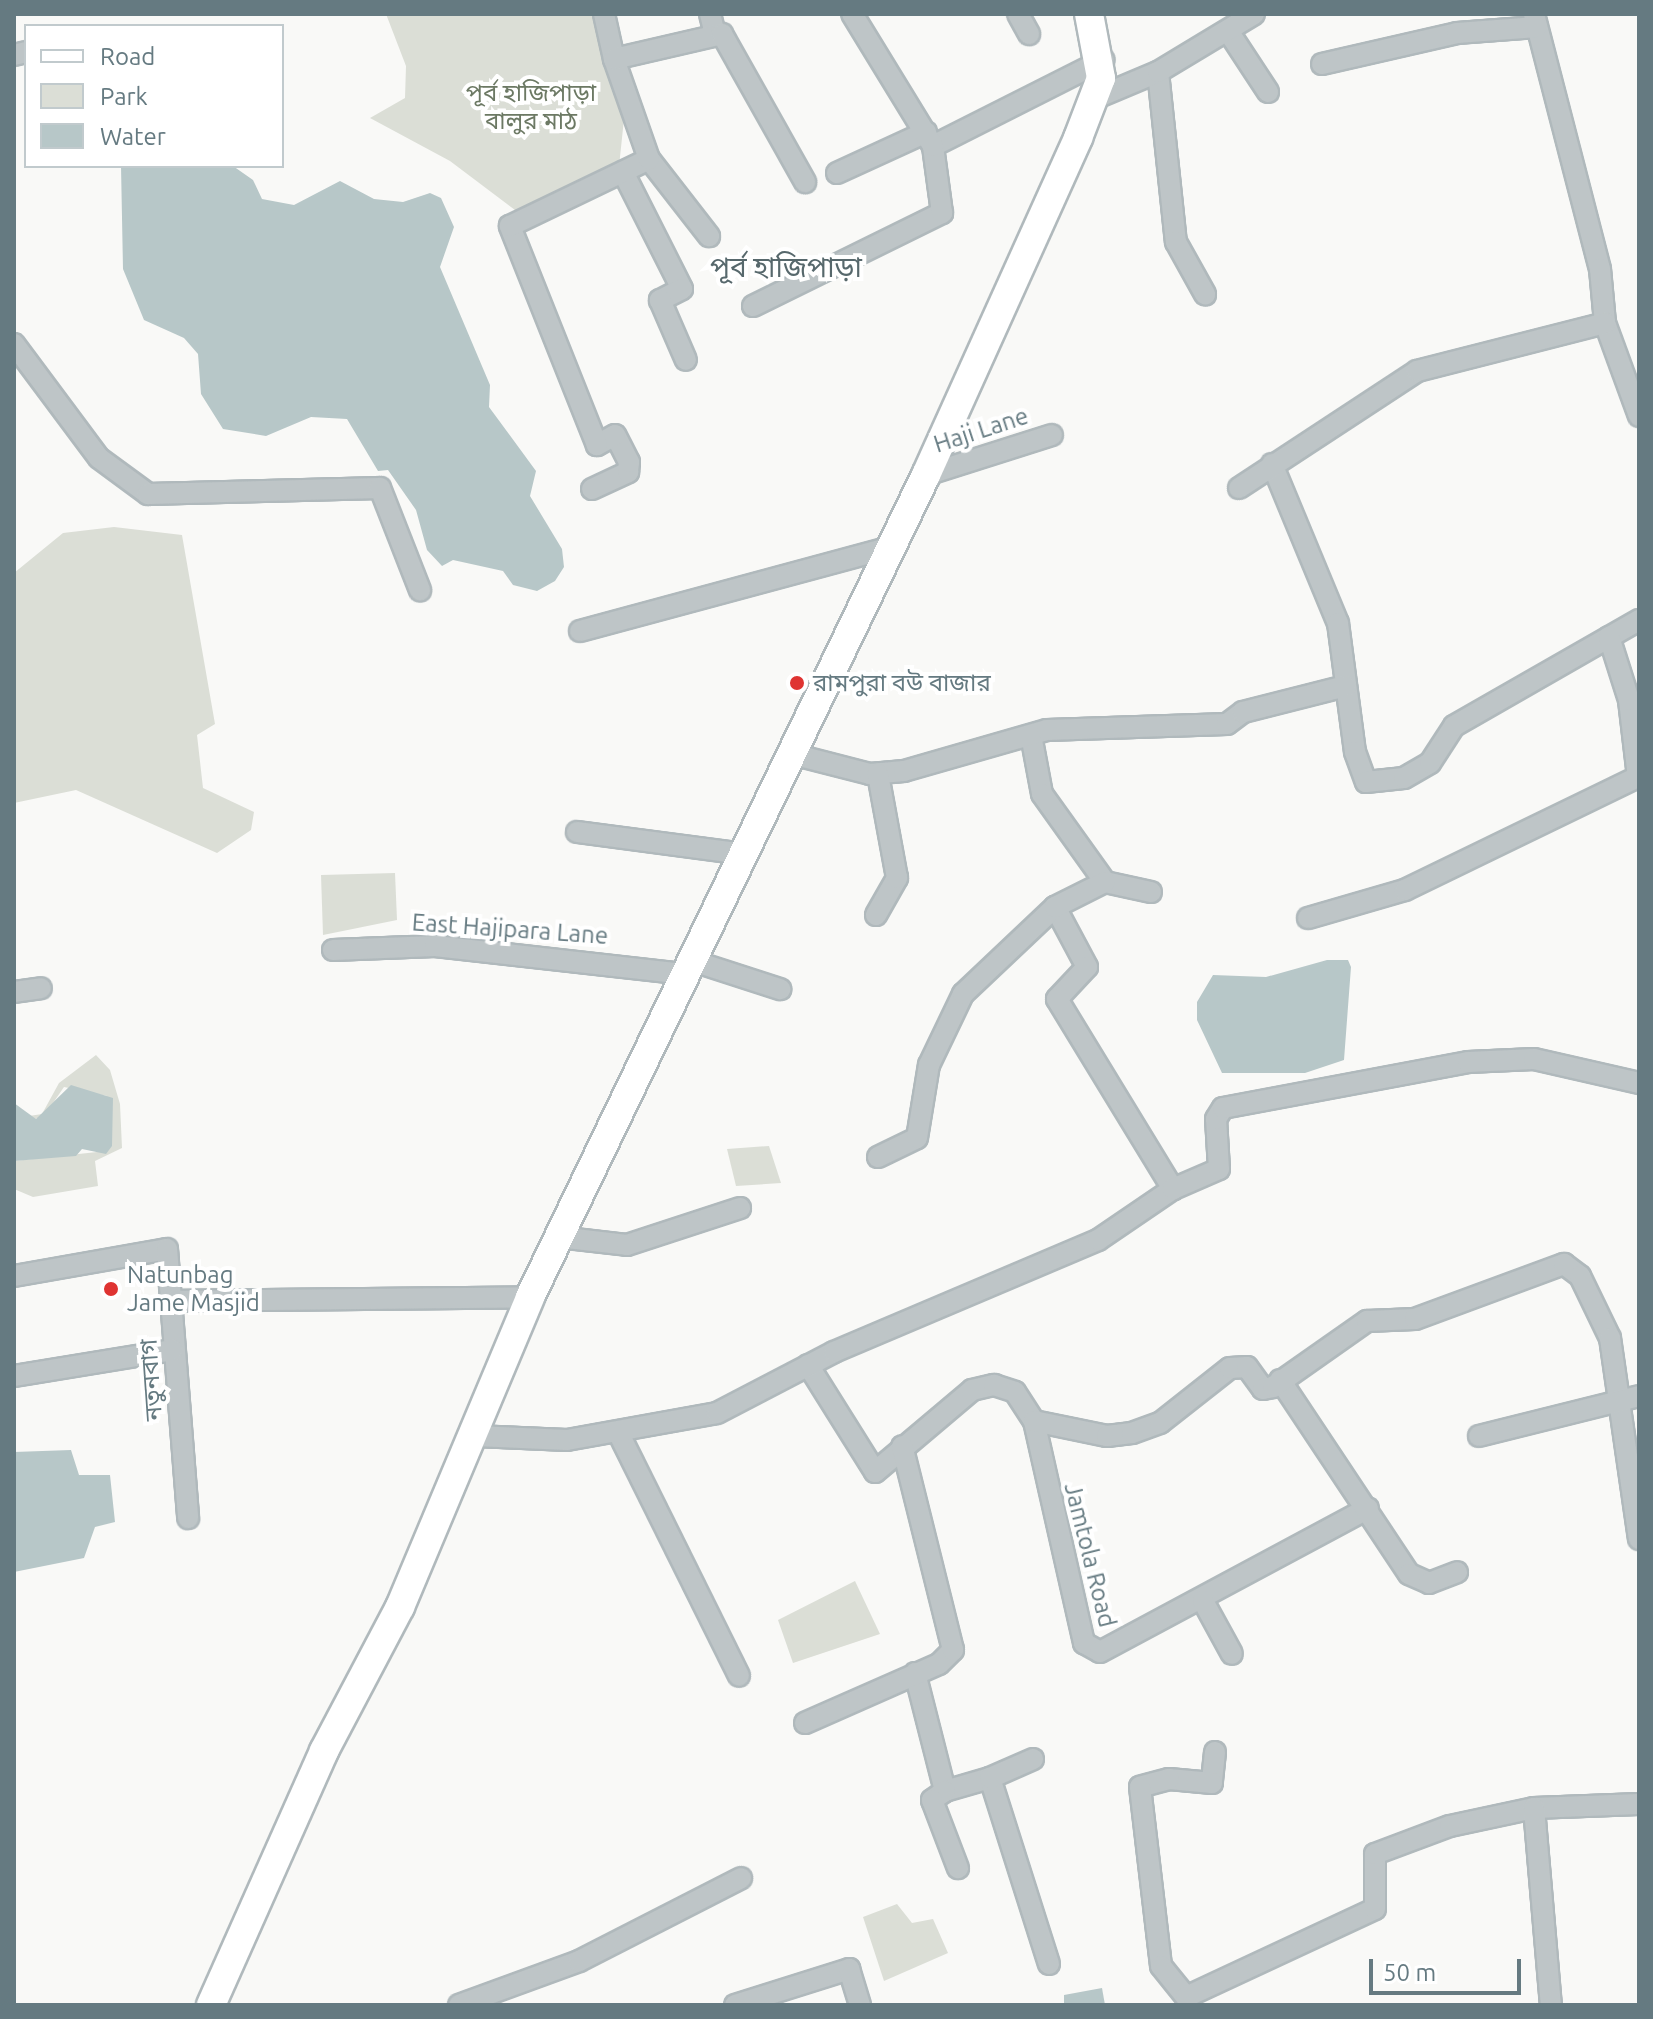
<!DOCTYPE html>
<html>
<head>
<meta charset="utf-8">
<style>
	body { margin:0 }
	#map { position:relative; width:1653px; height:2019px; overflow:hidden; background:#f9f9f7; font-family:Ubuntu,"Noto Sans Bengali",sans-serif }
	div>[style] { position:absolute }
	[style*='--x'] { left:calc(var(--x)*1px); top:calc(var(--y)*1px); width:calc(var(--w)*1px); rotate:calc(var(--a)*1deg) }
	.green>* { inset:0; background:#dbded6 }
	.water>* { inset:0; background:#b7c7c8 }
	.roads { filter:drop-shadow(2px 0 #b0b9bc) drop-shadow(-2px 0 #b0b9bc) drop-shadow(0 2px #b0b9bc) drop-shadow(0 -2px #b0b9bc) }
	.street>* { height:20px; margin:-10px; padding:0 10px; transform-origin:10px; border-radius:10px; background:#bec5c7 }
	.secondary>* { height:28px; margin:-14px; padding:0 14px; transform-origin:14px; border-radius:14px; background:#fff }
	.dots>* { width:22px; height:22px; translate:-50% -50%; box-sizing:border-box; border:4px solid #fff; border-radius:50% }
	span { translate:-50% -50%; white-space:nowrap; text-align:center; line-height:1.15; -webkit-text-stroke:8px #fff; paint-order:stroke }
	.park-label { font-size:24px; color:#6c7964 }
	.street-label { font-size:24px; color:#657a81 }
	.poi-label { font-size:24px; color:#657a81 }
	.left { translate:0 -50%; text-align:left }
	.quarter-label { font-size:28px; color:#57686c }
	.frame { position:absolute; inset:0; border:16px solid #657a81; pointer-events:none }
	.legend { position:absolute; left:24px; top:24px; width:260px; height:144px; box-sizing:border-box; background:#fff; border:2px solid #c1cacd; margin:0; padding:10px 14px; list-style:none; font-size:24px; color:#657a81 }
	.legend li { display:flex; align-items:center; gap:16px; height:40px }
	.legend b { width:40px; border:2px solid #c1cacd }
	.scale { position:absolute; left:1369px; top:1959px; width:152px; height:36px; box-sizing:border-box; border:4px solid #657a81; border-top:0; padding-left:10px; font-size:24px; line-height:28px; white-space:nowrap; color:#657a81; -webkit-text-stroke:6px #fff; paint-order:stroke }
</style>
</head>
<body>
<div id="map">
	<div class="green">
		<i style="clip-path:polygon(386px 14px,610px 14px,626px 100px,618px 176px,519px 213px,450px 161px,370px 118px,405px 98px,406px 66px)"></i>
		<i style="clip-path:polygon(114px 527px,182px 535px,215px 724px,197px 735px,203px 788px,254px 812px,251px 830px,217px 853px,76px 790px,14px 803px,14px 573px,63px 533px)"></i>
		<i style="clip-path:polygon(395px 873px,397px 920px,323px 935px,321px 875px)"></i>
		<i style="clip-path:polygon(96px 1055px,110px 1070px,120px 1104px,122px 1148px,95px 1161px,98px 1186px,33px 1197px,14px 1189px,14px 1161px,97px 1152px,107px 1096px,64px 1087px,44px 1116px,35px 1119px,21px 1114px,14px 1103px,29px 1116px,42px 1114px,59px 1083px)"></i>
		<i style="clip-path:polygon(769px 1146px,781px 1183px,736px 1186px,727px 1149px)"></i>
		<i style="clip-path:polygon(855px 1581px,880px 1634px,793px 1663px,778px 1620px)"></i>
		<i style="clip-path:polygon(897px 1904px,912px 1923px,933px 1919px,948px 1953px,884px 1981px,863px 1917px)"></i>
	</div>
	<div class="water">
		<i style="clip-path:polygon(121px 166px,233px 166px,253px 180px,262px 199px,294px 205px,340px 181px,374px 199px,403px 202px,430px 193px,441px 198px,454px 227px,440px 267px,490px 385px,489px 407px,536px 471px,530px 496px,562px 549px,564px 567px,555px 581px,537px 591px,513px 585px,503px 571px,453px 560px,442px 566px,427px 550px,416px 510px,388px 470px,378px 471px,347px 419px,311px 417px,266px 436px,223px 429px,201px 394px,198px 354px,184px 338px,144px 320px,123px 269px)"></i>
		<i style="clip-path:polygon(1327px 960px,1348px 960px,1351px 967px,1344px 1060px,1305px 1073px,1222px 1073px,1197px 1020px,1197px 1002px,1213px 975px,1266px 977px)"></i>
		<i style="clip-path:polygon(71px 1085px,113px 1098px,112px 1146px,106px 1154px,82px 1149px,76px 1156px,14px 1161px,14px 1103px,36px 1119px)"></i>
		<i style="clip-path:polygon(71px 1450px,79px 1475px,110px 1475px,115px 1522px,95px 1527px,84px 1558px,14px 1572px,14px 1452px)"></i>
		<i style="clip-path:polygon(1102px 1988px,1105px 2005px,1064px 2005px,1064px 1995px)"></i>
	</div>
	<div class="roads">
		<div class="street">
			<i style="--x:604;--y:14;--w:46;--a:77.5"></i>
			<i style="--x:710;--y:14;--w:21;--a:76"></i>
			<i style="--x:1018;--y:14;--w:23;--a:61"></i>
			<i style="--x:1534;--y:14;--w:263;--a:75.5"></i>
			<i style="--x:1600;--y:269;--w:54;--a:84.7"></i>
			<i style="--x:1605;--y:323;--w:99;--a:69.9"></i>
			<i style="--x:1228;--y:31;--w:73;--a:56.7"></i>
			<i style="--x:14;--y:55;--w:12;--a:-14"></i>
			<i style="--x:1322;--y:64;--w:139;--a:-12.9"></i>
			<i style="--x:1457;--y:33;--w:80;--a:-4.3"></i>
			<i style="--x:1158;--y:72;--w:171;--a:84"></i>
			<i style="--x:1176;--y:242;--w:60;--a:60.9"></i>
			<i style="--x:1096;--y:98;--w:67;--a:-22.8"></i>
			<i style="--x:1158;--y:72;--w:112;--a:-31.1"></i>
			<i style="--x:933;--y:146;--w:191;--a:-26.8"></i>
			<i style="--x:649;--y:159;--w:98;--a:52.1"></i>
			<i style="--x:623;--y:172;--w:131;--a:63.2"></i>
			<i style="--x:682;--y:289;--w:25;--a:153"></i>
			<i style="--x:660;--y:300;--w:65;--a:66.6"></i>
			<i style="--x:837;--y:173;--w:98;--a:-24.7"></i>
			<i style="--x:753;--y:306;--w:211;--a:-26.2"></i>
			<i style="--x:942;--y:213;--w:68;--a:-97.7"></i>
			<i style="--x:933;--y:146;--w:155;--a:-121.5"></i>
			<i style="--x:14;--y:344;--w:142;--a:53.3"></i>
			<i style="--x:99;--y:458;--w:61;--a:36.3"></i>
			<i style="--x:148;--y:494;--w:232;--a:-1.5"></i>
			<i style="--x:380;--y:488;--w:110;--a:68.6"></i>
			<i style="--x:1272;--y:464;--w:172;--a:67.5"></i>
			<i style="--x:1338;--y:623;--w:130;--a:82.5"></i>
			<i style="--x:1355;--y:752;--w:32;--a:70"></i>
			<i style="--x:1366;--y:782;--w:38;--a:-6"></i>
			<i style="--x:1404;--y:778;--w:30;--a:-30"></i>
			<i style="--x:1430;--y:763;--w:44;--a:-57"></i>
			<i style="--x:1454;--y:726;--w:213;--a:-29.8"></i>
			<i style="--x:926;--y:475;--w:132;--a:-17.6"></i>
			<i style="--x:1239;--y:488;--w:213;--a:-33.3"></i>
			<i style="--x:1417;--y:371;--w:194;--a:-14.3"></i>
			<i style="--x:592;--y:489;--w:40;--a:-25"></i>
			<i style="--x:628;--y:472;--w:10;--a:-84"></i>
			<i style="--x:629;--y:462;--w:30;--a:-117"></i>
			<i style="--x:615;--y:435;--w:21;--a:151"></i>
			<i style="--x:597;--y:445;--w:236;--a:-111.7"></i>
			<i style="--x:510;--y:226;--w:154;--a:-25.7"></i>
			<i style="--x:649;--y:159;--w:106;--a:-109.3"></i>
			<i style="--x:614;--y:59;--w:111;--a:-13"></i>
			<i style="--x:722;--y:34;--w:170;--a:60.7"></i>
			<i style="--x:580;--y:631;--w:323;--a:-15.1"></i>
			<i style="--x:1031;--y:735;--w:60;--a:79.4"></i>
			<i style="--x:1042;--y:794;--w:108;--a:54.4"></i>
			<i style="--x:1105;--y:882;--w:47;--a:12.3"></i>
			<i style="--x:792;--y:754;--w:81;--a:14.4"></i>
			<i style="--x:870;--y:774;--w:34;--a:-5"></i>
			<i style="--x:904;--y:771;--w:149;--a:-16"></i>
			<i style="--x:1047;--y:730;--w:180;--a:-1.9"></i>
			<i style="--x:1227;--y:724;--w:20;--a:-37"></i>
			<i style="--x:1243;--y:712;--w:106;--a:-14.2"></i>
			<i style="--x:577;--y:832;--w:168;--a:7.5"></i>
			<i style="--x:1055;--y:907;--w:68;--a:61.9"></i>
			<i style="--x:1087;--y:967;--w:44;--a:133.2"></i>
			<i style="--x:1057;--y:999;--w:223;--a:58.6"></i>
			<i style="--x:876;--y:915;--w:43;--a:-60.4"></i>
			<i style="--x:897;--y:878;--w:106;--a:-100.4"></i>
			<i style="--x:1308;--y:918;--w:101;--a:-16.1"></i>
			<i style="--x:1405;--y:890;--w:259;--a:-25.9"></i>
			<i style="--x:1638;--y:777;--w:78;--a:-96.7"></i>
			<i style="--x:1629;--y:700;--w:66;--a:-107.6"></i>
			<i style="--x:333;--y:950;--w:102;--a:-2.2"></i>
			<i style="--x:435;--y:946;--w:250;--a:6.4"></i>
			<i style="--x:690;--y:960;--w:95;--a:17.9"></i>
			<i style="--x:14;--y:992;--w:27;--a:-8"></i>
			<i style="--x:878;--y:1157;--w:43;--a:-26"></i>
			<i style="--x:917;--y:1138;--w:74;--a:-80.7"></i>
			<i style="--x:929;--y:1065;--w:79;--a:-64.4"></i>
			<i style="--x:963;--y:994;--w:127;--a:-43.4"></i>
			<i style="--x:1055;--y:907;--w:56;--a:-26.6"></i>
			<i style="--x:558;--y:1237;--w:69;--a:6.6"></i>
			<i style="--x:627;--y:1245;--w:119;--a:-18.1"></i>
			<i style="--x:14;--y:1276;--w:155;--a:-10"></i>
			<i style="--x:167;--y:1249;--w:270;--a:85.5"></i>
			<i style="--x:173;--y:1301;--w:357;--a:-0.6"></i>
			<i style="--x:808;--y:1365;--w:126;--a:57.9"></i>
			<i style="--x:875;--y:1472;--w:127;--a:-40.2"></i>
			<i style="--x:972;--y:1390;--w:23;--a:-13"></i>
			<i style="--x:994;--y:1385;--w:22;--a:18"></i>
			<i style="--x:1015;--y:1392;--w:35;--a:57"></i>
			<i style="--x:1034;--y:1421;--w:228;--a:77.3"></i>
			<i style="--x:1084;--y:1643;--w:18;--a:29"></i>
			<i style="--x:1100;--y:1652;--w:304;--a:-28.2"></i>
			<i style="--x:14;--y:1376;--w:161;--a:-9.3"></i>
			<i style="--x:1280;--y:1380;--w:233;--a:56.4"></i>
			<i style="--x:1409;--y:1574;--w:22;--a:24"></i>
			<i style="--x:1429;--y:1583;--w:30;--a:-21"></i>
			<i style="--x:1034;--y:1421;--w:75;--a:11.6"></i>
			<i style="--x:1107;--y:1436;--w:25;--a:-7"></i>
			<i style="--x:1132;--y:1433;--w:30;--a:-20"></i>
			<i style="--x:1160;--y:1423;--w:89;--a:-38.2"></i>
			<i style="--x:1230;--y:1368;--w:17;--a:-3"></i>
			<i style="--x:1247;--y:1367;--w:27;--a:54"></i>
			<i style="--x:1263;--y:1389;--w:10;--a:-11"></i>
			<i style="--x:1273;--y:1387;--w:115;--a:-35.1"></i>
			<i style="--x:1367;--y:1321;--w:48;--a:-2.4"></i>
			<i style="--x:1415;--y:1319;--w:159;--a:-20.3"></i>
			<i style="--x:1564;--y:1264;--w:20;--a:37"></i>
			<i style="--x:1580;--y:1276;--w:69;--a:64.2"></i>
			<i style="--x:1610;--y:1338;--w:203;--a:81.8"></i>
			<i style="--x:618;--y:1432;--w:272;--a:63.6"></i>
			<i style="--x:476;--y:1436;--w:91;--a:2.5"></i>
			<i style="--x:567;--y:1440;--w:152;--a:-10.2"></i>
			<i style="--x:717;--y:1413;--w:132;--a:-27.5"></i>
			<i style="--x:834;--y:1352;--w:287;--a:-23"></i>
			<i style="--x:1098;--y:1240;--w:91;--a:-34.2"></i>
			<i style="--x:1173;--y:1189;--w:50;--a:-23.5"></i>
			<i style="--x:1219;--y:1169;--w:50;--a:-93.4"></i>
			<i style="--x:1216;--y:1119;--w:13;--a:-58"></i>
			<i style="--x:1223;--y:1108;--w:249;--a:-10.6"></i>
			<i style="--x:1468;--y:1062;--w:66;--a:-2.6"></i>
			<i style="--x:1534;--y:1059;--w:108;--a:12.9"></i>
			<i style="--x:1479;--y:1436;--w:165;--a:-14"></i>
			<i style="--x:1203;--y:1601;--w:60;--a:61.3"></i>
			<i style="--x:915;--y:1673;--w:122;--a:75.7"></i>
			<i style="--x:945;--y:1791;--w:47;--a:-16.1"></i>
			<i style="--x:990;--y:1778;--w:195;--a:72.4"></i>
			<i style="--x:805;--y:1723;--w:146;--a:-23.8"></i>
			<i style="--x:939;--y:1664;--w:20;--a:-45"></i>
			<i style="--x:953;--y:1650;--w:210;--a:-104"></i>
			<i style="--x:1215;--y:1752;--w:31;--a:96"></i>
			<i style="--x:1212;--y:1783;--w:43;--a:-174.7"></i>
			<i style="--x:1169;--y:1779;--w:30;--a:165"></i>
			<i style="--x:1140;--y:1787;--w:180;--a:83.3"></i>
			<i style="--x:1161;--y:1966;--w:40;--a:51"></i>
			<i style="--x:1186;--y:1997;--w:208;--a:-25"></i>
			<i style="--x:1375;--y:1909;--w:55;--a:-90"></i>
			<i style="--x:1375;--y:1854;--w:80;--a:-20.5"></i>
			<i style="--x:1450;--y:1826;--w:86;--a:-12.1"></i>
			<i style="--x:1534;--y:1808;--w:105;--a:-2.2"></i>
			<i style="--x:990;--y:1778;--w:47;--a:-23.8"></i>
			<i style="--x:945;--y:1791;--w:16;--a:145"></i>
			<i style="--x:932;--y:1800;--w:73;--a:69.1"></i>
			<i style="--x:1534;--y:1808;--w:198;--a:85.1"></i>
			<i style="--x:459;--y:2005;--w:128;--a:-20.1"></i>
			<i style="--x:579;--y:1961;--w:182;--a:-27.1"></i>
			<i style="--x:735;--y:2005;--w:120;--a:-17.5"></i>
			<i style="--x:849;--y:1969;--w:38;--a:73"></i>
		</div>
		<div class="secondary">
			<i style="--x:211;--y:2005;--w:278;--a:-66"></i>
			<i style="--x:324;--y:1751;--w:163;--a:-62.2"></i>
			<i style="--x:400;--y:1607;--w:336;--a:-67.2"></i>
			<i style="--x:530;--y:1297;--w:912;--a:-64.28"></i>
			<i style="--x:926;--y:475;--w:370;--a:-65.7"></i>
			<i style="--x:1078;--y:138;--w:64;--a:-69"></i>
			<i style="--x:1101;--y:78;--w:65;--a:-100.6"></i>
		</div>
	</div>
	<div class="dots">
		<i style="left:797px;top:683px;background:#df3432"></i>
		<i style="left:111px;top:1289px;background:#df3432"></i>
	</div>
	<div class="park-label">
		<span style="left:531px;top:107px">পূর্ব হাজিপাড়া<br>বালুর মাঠ</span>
	</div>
	<div class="street-label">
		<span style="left:981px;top:430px;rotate:-18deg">Haji Lane</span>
		<span style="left:510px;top:929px;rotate:4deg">East Hajipara Lane</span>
		<span style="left:151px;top:1380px;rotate:-94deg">নতুনবাগ</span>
		<span style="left:1090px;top:1555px;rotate:76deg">Jamtola Road</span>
	</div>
	<div class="poi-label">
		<span class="left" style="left:813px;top:683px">রামপুরা বউ বাজার</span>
		<span class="left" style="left:127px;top:1289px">Natunbag<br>Jame Masjid</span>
	</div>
	<div class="quarter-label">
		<span style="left:786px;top:267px">পূর্ব হাজিপাড়া</span>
	</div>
	<div class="frame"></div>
	<ul class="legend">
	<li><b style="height:10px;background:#fff"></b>Road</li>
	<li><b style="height:22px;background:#dbded6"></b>Park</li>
	<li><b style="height:22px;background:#b7c7c8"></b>Water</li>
	</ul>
	<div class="scale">50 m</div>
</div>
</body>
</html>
